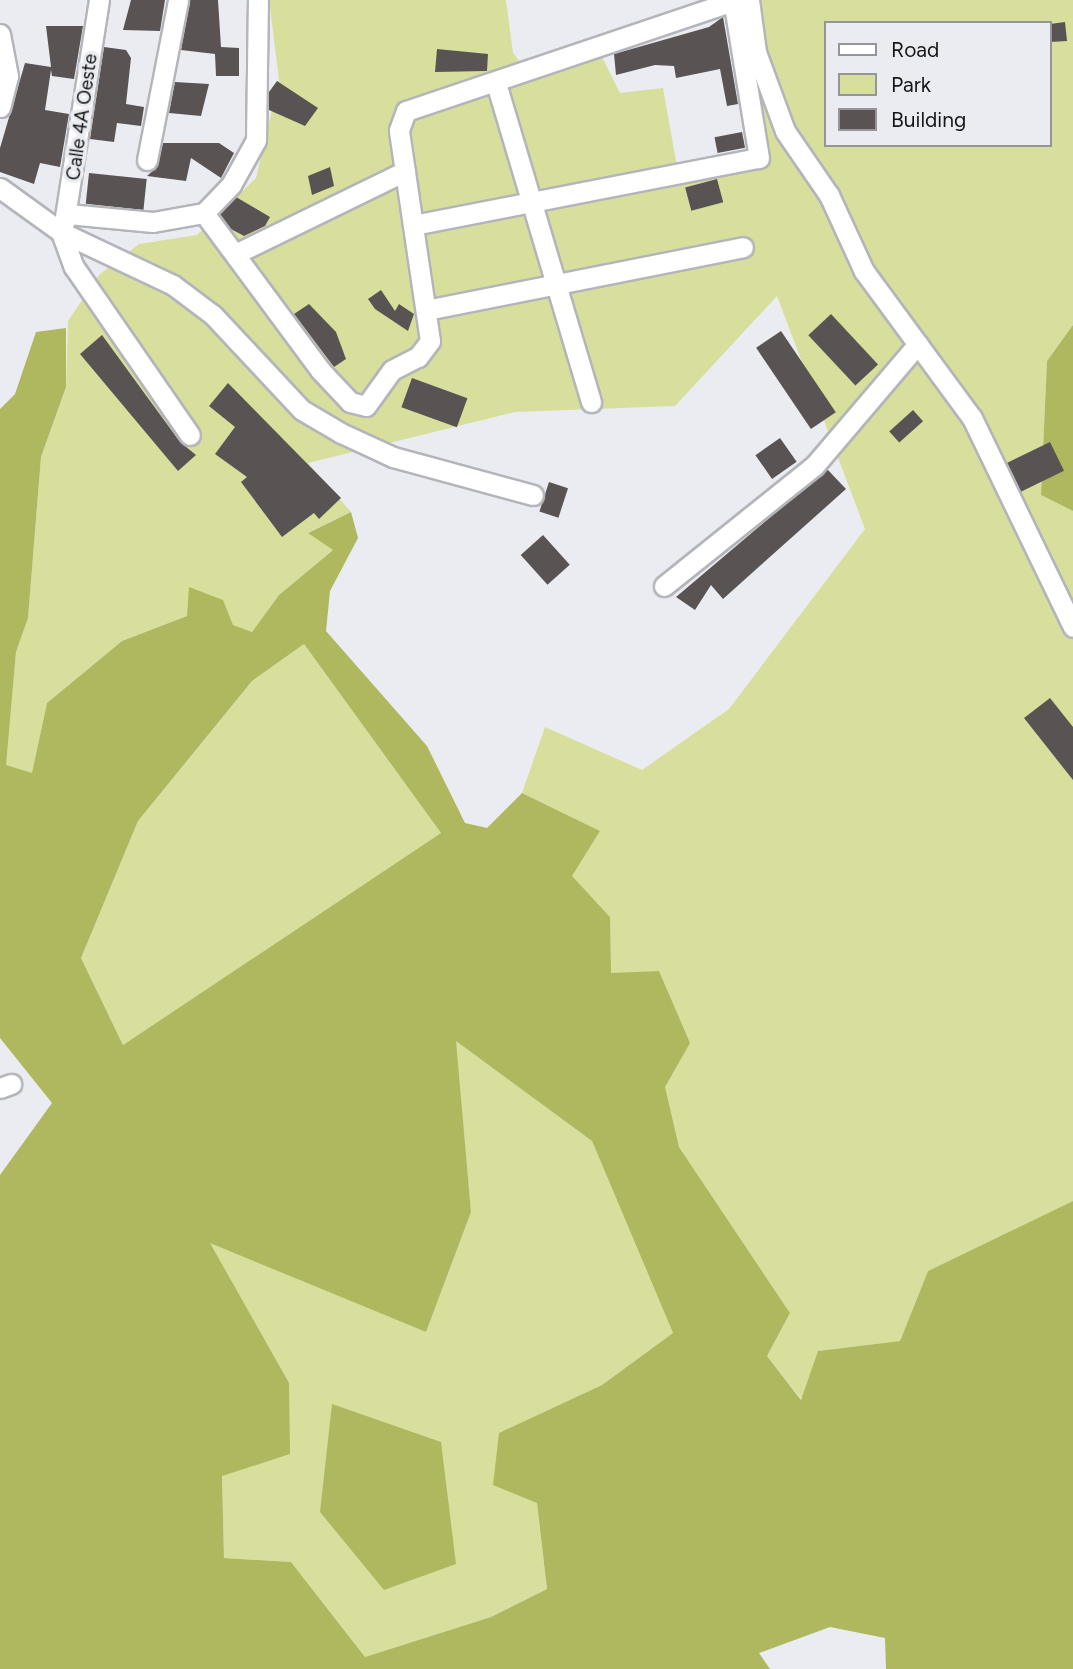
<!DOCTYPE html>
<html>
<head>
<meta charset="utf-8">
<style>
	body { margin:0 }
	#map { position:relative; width:1073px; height:1669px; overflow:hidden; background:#ebecf1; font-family:Figtree,sans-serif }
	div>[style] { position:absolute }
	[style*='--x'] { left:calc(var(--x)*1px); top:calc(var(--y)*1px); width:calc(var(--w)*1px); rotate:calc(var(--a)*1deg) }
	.green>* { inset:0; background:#d8df9c }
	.forest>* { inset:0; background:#afb85e }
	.building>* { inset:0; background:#595453; transform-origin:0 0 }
	.roads { filter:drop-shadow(2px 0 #b4b5ba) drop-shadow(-2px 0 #b4b5ba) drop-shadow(0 2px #b4b5ba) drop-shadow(0 -2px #b4b5ba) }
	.minor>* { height:19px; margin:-9.5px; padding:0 9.5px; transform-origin:9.5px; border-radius:9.5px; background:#fff }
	span { translate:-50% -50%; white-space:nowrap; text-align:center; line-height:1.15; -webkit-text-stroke:7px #ebecf1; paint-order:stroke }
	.street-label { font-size:19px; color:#161618 }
	.legend { position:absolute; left:824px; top:21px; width:228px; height:126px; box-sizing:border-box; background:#ebecf1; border:2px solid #96969a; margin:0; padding:9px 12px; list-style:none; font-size:21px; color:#161618 }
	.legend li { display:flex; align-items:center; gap:14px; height:35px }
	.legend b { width:35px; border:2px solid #96969a }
</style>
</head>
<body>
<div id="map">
	<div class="green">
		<i style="clip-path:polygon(evenodd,269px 0,506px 0,513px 53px,527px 71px,598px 49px,620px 93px,663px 88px,677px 167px,751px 156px,722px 0,1073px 0,1073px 325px,1047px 361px,1041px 495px,1073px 511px,1073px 1201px,928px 1271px,900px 1341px,818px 1351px,802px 1400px,767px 1356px,790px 1313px,679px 1147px,664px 1087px,689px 1043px,659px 971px,610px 974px,610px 917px,571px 876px,600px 831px,522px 793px,545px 727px,642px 770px,729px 709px,865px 529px,777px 296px,675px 406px,515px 412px,308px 463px,351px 512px,309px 532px,334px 549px,279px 595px,252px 632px,187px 616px,122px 641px,47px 703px,32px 774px,5px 765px,16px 652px,28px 617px,41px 457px,66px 387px,68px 321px,99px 275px,139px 244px,197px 235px,256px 178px,279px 80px,269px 0,826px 23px,1050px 23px,1050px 145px,826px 145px,826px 23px)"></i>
		<i style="clip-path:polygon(304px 644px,441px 833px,123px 1045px,81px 958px,138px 821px,252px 681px)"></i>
		<i style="clip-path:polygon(455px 1040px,592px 1141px,673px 1333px,602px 1385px,499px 1433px,537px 1503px,547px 1589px,491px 1617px,365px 1657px,291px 1562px,224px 1558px,222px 1475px,290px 1454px,209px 1242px,426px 1332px,471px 1212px)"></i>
	</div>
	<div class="forest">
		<i style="clip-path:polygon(1073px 325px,1073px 511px,1041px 495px,1047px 361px)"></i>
		<i style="clip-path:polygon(evenodd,66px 328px,66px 387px,41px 457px,28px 618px,16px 652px,6px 765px,32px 773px,47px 703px,122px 641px,187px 616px,189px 587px,223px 600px,233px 625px,252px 632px,279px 595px,333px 550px,308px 533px,351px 512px,358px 538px,330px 591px,326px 631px,427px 746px,465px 823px,487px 828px,522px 793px,600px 831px,572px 876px,610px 917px,611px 973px,659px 971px,690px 1043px,665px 1087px,679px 1147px,790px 1313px,767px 1356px,801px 1400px,818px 1351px,900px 1341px,928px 1271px,1073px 1201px,1073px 1669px,886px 1669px,885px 1638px,830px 1627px,759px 1653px,770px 1669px,0 1669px,0 1175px,52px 1103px,0 1038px,0 409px,15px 394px,36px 332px,66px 328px,304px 644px,441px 833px,123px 1045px,81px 958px,138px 821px,252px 681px,304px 644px,66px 328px,456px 1041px,592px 1141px,673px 1333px,602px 1385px,499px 1433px,493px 1485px,537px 1503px,547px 1589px,491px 1617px,365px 1657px,291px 1562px,224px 1558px,222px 1476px,290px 1454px,289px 1383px,210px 1243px,426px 1332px,471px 1212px,456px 1041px)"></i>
		<i style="clip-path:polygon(332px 1404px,441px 1442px,456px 1564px,384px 1590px,320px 1512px)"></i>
	</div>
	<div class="building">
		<i style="clip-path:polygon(131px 0,165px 0,160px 31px,123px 30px)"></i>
		<i style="clip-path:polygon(190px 0,218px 0,221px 47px,239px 48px,239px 76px,216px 76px,215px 54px,181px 50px)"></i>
		<i style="clip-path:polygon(723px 17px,738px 104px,727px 106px,720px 69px,676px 78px,674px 66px,655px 65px,616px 75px,614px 54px,709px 27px)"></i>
		<i style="clip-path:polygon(1065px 22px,1067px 41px,1050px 42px,1050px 24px)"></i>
		<i style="clip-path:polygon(46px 26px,83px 26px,74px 79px,52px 76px,51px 70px,45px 110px,69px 114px,60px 167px,40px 163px,34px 184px,0 172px,0 148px,25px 63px,51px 67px)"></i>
		<i style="clip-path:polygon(104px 47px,126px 50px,131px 58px,126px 104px,144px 107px,141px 126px,117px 123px,114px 142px,90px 139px)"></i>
		<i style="clip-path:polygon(437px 49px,488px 54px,487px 71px,435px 72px)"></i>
		<i style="clip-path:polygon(277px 81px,318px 108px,305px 126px,269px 110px,269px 92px)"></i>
		<i style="clip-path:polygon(175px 82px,209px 84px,201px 116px,169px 113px)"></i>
		<i style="left:742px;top:132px;width:16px;height:28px;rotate:79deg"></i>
		<i style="clip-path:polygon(163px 143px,219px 143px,234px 153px,221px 178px,191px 158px,186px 181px,147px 176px,157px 167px)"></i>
		<i style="clip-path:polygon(330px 167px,334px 186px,312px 195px,308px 176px)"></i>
		<i style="left:89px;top:173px;width:58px;height:31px;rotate:6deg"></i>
		<i style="left:717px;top:179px;width:24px;height:33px;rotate:75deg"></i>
		<i style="clip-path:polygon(236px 197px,270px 217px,265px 226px,244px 236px,231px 229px,220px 214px)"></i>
		<i style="clip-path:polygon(381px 290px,395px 311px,399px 304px,414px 314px,408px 331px,375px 309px,368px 299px)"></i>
		<i style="clip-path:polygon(309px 304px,336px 332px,346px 359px,334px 367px,294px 314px)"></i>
		<i style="left:831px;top:314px;width:69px;height:31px;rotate:47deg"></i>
		<i style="left:781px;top:331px;width:98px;height:30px;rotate:56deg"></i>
		<i style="clip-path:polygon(102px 335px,180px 442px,196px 455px,178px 471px,80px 354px)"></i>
		<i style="left:412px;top:378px;width:59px;height:31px;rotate:20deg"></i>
		<i style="clip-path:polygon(228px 383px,341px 498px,319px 519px,314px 513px,282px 537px,241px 482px,247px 477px,215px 454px,235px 427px,209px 406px)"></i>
		<i style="left:913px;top:410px;width:15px;height:32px;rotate:48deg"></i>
		<i style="left:780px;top:438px;width:29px;height:30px;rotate:55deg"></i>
		<i style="left:1050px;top:442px;width:32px;height:48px;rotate:64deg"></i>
		<i style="clip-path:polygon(827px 469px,846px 489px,723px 599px,711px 585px,695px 610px,676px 597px)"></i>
		<i style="left:549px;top:482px;width:20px;height:31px;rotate:18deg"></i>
		<i style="left:543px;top:535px;width:40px;height:30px;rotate:48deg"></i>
		<i style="clip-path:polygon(1050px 698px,1073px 727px,1073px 780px,1024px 718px)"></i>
	</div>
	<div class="roads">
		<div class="minor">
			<i style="--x:749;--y:0;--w:52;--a:82.3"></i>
			<i style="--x:756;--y:52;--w:84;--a:69.8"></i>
			<i style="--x:785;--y:131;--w:78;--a:55.5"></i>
			<i style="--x:829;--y:195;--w:84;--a:65.3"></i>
			<i style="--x:864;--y:271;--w:182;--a:53.7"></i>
			<i style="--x:972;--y:418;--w:232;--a:64.2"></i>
			<i style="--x:0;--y:34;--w:43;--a:79.2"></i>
			<i style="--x:8;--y:76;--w:32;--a:104"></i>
			<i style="--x:496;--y:83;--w:333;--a:73.4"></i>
			<i style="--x:147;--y:160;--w:163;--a:-79"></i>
			<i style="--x:0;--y:188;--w:75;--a:35.8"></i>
			<i style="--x:61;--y:232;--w:124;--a:25.3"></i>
			<i style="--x:173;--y:285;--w:50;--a:36.9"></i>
			<i style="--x:213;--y:315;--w:130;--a:46.9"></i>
			<i style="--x:302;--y:410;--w:45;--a:30.5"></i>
			<i style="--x:341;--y:433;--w:57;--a:24.8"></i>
			<i style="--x:393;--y:457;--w:145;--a:15.2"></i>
			<i style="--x:204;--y:213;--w:195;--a:53.5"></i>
			<i style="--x:320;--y:370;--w:44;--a:46.8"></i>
			<i style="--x:350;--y:402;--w:16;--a:14"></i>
			<i style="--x:366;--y:406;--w:44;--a:-54.2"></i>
			<i style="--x:392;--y:370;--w:29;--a:-27"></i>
			<i style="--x:418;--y:357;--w:20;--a:-53"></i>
			<i style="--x:430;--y:341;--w:213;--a:-98.4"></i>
			<i style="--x:399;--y:130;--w:20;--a:-70"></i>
			<i style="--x:406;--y:111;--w:345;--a:-18.6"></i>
			<i style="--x:68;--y:214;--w:85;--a:5.4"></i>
			<i style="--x:153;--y:222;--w:52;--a:-10"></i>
			<i style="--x:204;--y:213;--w:39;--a:-46"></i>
			<i style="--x:231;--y:185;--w:51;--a:-60.9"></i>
			<i style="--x:256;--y:140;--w:140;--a:-89.2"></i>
			<i style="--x:64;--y:223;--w:226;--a:-81.1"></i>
			<i style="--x:413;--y:225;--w:352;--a:-11"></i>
			<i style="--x:759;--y:158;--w:160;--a:-99.3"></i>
			<i style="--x:61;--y:232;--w:37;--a:70"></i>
			<i style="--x:74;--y:267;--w:204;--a:55.4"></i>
			<i style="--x:235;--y:254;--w:189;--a:-26"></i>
			<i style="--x:426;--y:310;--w:323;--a:-11.2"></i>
			<i style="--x:664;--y:586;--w:192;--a:-38.7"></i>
			<i style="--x:814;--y:466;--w:160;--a:-49.6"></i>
			<i style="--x:0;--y:1088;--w:12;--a:-20"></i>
		</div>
	</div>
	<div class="street-label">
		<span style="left:82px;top:117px;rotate:-82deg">Calle 4A Oeste</span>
	</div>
	<ul class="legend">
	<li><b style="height:9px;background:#fff"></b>Road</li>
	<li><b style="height:19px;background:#d8df9c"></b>Park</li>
	<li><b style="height:19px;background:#595453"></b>Building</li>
	</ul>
</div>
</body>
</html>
